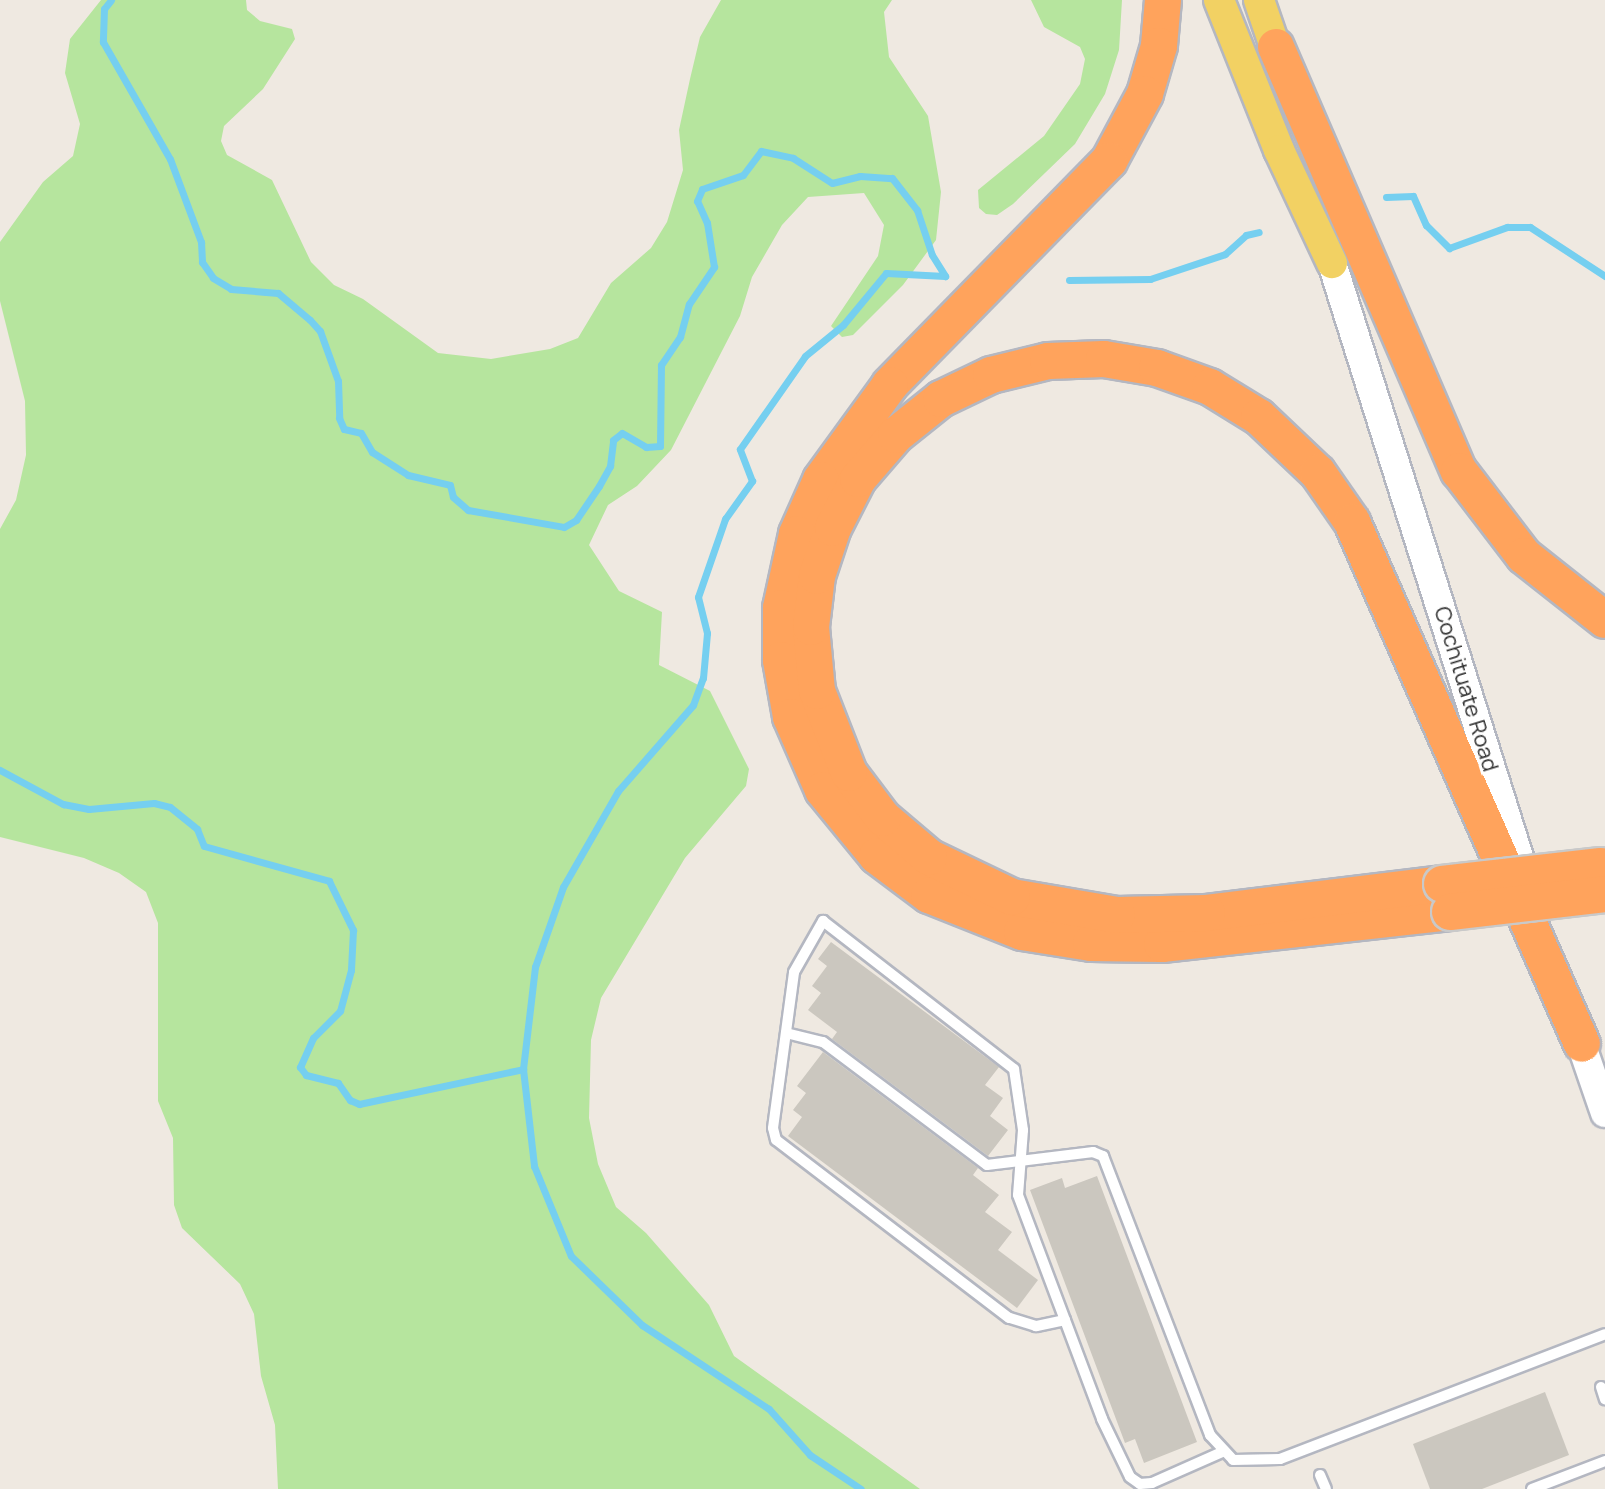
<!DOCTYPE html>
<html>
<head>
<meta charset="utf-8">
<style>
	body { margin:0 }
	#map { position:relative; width:1605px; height:1489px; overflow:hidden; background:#efe9e1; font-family:Manrope,sans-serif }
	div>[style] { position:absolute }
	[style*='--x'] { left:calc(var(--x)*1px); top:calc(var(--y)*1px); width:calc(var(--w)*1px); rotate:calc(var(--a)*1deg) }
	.green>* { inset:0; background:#b6e59e }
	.stream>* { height:7px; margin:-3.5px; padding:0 3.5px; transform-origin:3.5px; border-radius:3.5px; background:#75cff0 }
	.building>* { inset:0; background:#cbc7bf }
	.roads { filter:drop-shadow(2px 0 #b4b7c1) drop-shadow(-2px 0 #b4b7c1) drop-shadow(0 2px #b4b7c1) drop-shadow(0 -2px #b4b7c1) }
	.lane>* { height:10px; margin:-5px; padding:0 5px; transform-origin:5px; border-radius:5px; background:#fff }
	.secondary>* { height:28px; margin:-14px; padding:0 14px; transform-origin:14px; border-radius:14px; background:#fff }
	.primary>* { height:30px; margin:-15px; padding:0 15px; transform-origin:15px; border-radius:15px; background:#f2d163 }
	.highway>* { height:36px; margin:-18px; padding:0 18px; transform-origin:18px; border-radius:18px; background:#ffa35c }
	.bridges { filter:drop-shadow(2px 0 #c9c9c9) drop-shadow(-2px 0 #c9c9c9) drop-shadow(0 2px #c9c9c9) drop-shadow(0 -2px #c9c9c9) }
	.highway-bridge>* { height:36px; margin:-18px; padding:0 18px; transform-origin:18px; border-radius:18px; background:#ffa35c }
	span { translate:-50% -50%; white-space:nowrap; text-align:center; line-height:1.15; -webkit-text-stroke:6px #fff; paint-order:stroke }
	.street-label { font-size:22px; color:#2e2e2e }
</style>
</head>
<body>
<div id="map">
	<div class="green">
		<i style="clip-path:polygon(101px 0,246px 0,247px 10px,260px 21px,292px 29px,295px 39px,263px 89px,224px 126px,221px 141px,227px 155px,272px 180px,311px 262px,334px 285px,363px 299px,438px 353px,491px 359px,550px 349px,578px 338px,611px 283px,651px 248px,667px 222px,683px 170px,679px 130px,690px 79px,700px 37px,721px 0,892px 0,884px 12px,889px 57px,928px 116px,941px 192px,936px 240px,903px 285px,853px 335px,842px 337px,831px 326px,878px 256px,884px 225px,864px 193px,808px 197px,782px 225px,752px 277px,740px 316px,671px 450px,637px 486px,608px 505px,589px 545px,619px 591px,662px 612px,659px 665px,710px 691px,749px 769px,746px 786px,685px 858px,601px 998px,591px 1040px,589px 1118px,598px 1164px,616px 1207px,646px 1233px,709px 1305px,734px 1356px,920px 1489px,278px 1489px,275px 1425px,261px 1376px,254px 1314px,240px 1284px,182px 1228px,174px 1205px,173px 1138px,158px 1101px,158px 923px,146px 892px,119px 873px,84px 858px,0 837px,0 529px,16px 500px,26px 455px,25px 401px,0 301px,0 242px,43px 182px,73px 156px,80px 124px,65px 73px,70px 39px)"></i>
		<i style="clip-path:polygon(1031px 0,1122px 0,1119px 50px,1105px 94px,1075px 144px,1013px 204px,997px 215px,986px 214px,979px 208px,978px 190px,1044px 136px,1080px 84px,1085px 59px,1080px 47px,1044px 27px)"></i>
	</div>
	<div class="stream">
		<i style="--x:111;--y:0;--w:11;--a:128"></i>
		<i style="--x:104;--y:9;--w:33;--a:92"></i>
		<i style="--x:103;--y:42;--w:135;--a:60.2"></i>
		<i style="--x:170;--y:159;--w:89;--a:69.5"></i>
		<i style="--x:201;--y:242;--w:20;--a:87"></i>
		<i style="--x:202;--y:262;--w:19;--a:55"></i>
		<i style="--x:213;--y:278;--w:21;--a:31"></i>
		<i style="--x:231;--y:289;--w:47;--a:4.9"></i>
		<i style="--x:278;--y:293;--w:42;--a:40.2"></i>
		<i style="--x:310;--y:320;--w:15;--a:48"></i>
		<i style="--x:320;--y:331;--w:53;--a:70.2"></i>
		<i style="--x:338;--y:381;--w:37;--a:88"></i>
		<i style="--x:339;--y:418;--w:12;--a:66"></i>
		<i style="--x:344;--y:429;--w:17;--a:13"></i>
		<i style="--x:361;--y:433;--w:22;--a:60"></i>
		<i style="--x:372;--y:452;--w:43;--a:32.6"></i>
		<i style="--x:408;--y:475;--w:43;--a:13.4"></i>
		<i style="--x:450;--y:485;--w:12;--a:76"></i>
		<i style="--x:453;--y:497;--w:20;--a:41"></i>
		<i style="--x:468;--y:510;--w:97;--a:10"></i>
		<i style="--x:564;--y:527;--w:14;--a:-30"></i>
		<i style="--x:576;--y:520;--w:41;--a:-55.9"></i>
		<i style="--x:599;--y:486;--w:23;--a:-61"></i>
		<i style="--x:610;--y:466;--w:26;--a:-83"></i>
		<i style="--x:613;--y:440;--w:11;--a:-38"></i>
		<i style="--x:622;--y:433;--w:28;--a:30"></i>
		<i style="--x:646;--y:447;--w:14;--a:-4"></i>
		<i style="--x:660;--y:446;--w:81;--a:-89.3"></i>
		<i style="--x:661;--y:365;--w:34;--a:-56"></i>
		<i style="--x:680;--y:337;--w:34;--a:-75"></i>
		<i style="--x:689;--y:304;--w:45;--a:-56"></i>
		<i style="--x:714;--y:267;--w:45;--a:-99"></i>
		<i style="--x:707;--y:223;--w:24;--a:-114"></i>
		<i style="--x:697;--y:201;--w:13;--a:-67"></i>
		<i style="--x:702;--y:189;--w:43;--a:-18.9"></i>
		<i style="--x:743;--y:175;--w:30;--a:-53"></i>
		<i style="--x:761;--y:151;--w:33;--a:12"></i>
		<i style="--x:793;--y:158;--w:46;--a:32.7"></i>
		<i style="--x:832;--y:183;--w:29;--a:-14"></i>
		<i style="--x:860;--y:176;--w:32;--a:4"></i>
		<i style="--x:892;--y:178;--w:41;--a:52"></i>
		<i style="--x:917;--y:210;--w:47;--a:71.6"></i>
		<i style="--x:932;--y:255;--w:25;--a:58"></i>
		<i style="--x:1386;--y:197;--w:27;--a:-2"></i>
		<i style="--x:1413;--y:196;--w:32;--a:66"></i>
		<i style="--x:1426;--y:225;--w:33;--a:45"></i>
		<i style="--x:1449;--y:248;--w:62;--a:-19.9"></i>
		<i style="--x:1507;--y:227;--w:23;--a:0"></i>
		<i style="--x:1530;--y:227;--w:90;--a:33.2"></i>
		<i style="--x:1069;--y:280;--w:81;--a:-0.7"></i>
		<i style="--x:1150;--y:279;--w:79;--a:-18.4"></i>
		<i style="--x:1225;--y:254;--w:28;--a:-42"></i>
		<i style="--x:1246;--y:235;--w:13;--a:-13"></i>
		<i style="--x:0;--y:770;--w:72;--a:28.4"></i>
		<i style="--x:63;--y:804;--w:26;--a:11"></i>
		<i style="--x:89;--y:809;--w:65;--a:-5.3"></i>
		<i style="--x:154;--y:803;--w:16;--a:14"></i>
		<i style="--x:170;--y:807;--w:35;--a:39"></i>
		<i style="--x:197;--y:829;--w:18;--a:68"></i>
		<i style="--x:204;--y:846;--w:130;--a:15.6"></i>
		<i style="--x:329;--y:881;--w:55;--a:63.9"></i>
		<i style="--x:353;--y:930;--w:40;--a:92.9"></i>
		<i style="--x:351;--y:970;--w:42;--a:105"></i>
		<i style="--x:340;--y:1011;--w:38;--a:135"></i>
		<i style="--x:313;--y:1038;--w:32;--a:114"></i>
		<i style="--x:300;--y:1067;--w:10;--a:53"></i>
		<i style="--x:306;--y:1075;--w:33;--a:14"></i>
		<i style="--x:338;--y:1083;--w:21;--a:55"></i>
		<i style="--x:350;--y:1100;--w:10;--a:24"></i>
		<i style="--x:359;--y:1104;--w:168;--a:-12"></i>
		<i style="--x:523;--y:1069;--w:103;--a:-83.3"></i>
		<i style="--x:535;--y:967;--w:85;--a:-70.7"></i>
		<i style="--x:563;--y:887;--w:111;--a:-60.2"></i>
		<i style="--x:618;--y:791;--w:114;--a:-48.9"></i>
		<i style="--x:693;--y:705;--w:29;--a:-70"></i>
		<i style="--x:703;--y:678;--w:45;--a:-84.9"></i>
		<i style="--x:707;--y:633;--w:37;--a:-104"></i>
		<i style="--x:698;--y:597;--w:83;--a:-70.9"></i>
		<i style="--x:725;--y:519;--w:47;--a:-54.6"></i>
		<i style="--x:752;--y:481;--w:34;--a:-111"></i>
		<i style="--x:740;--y:449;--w:113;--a:-55"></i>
		<i style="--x:805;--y:356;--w:49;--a:-39.2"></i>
		<i style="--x:843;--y:325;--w:67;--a:-50.4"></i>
		<i style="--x:886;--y:273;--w:59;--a:2.9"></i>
		<i style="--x:523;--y:1069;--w:98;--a:83.5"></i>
		<i style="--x:534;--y:1166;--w:97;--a:67.7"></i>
		<i style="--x:571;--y:1256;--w:99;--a:44.2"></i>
		<i style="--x:642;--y:1325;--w:152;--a:33.5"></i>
		<i style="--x:769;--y:1409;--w:62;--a:48.3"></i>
		<i style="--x:810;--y:1455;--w:61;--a:33.7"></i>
	</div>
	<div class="building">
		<i style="clip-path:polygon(831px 942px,999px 1067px,985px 1085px,1003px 1098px,990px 1116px,1008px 1130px,988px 1156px,832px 1039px,837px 1032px,808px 1010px,821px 993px,812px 986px,827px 966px,818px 959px)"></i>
		<i style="clip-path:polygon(823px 1052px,978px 1168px,973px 1175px,999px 1195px,985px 1212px,1012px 1232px,998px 1250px,1038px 1280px,1017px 1308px,788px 1136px,802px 1117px,793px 1110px,806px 1093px,797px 1086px)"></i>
		<i style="clip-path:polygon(1097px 1176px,1197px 1442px,1144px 1463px,1135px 1439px,1125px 1443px,1030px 1190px,1062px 1178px,1065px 1188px)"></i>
		<i style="clip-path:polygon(1545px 1392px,1569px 1455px,1482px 1489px,1430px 1489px,1413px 1444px)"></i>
	</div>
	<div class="roads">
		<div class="lane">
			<i style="--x:786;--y:1033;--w:38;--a:14"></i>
			<i style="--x:823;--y:1042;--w:205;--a:36.9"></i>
			<i style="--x:987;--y:1165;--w:107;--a:-7"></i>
			<i style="--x:1093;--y:1152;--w:11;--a:22"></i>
			<i style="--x:1103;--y:1156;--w:299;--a:69"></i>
			<i style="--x:1210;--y:1435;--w:34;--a:47"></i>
			<i style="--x:1233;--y:1460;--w:47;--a:-1.2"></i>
			<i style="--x:1280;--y:1459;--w:348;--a:-21"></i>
			<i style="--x:1065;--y:1320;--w:30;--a:168"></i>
			<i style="--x:1036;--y:1326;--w:28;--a:-163"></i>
			<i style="--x:1009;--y:1318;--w:293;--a:-142.6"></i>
			<i style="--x:776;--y:1140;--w:12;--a:-104"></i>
			<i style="--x:773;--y:1128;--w:157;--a:-82.3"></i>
			<i style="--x:794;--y:972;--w:59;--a:-60.4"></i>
			<i style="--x:823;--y:921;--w:242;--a:37.8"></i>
			<i style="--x:1014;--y:1069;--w:62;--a:81.6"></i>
			<i style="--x:1023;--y:1130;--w:65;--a:94.4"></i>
			<i style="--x:1018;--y:1195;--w:239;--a:69.4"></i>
			<i style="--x:1102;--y:1419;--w:64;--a:64.2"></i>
			<i style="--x:1130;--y:1477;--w:12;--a:35"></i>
			<i style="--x:1140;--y:1484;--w:12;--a:-5"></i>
			<i style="--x:1152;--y:1483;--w:77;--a:-23.9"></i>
			<i style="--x:1601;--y:1387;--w:13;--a:72"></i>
			<i style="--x:1320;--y:1475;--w:15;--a:67"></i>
			<i style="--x:1532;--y:1489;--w:78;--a:-21"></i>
		</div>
		<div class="secondary">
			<i style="--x:1332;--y:263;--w:659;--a:72.53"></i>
			<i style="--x:1575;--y:1026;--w:92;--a:71"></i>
		</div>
		<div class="primary">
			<i style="--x:1219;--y:0;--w:162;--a:68.2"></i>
			<i style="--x:1279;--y:150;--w:125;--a:64.9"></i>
			<i style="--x:1259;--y:0;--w:71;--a:71.1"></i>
		</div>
		<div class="highway">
			<i style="--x:1163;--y:0;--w:46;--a:95"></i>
			<i style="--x:1159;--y:46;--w:50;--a:106.3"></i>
			<i style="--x:1145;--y:94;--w:76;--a:118.2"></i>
			<i style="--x:1109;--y:161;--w:313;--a:134.4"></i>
			<i style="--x:890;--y:385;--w:117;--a:126"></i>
			<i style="--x:821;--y:480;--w:59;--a:114"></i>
			<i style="--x:797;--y:534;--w:76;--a:102.2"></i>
			<i style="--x:781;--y:608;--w:52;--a:90"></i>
			<i style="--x:781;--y:660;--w:58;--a:80"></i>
			<i style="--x:791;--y:717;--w:80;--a:66.3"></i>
			<i style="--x:823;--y:790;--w:85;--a:50.7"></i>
			<i style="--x:877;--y:856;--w:65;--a:36.9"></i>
			<i style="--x:929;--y:895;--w:100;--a:21.7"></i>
			<i style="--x:1022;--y:932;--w:70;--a:9.1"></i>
			<i style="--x:1091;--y:943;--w:71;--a:0.8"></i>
			<i style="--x:1162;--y:944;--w:290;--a:-6.3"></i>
			<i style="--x:1276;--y:47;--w:462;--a:66.7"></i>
			<i style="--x:1459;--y:471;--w:107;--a:52.6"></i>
			<i style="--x:1524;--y:556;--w:103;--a:38.3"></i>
			<i style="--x:1442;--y:884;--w:237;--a:173"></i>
			<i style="--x:1207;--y:913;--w:90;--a:178.7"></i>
			<i style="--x:1117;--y:915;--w:107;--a:-170.3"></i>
			<i style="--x:1012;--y:897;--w:92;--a:-154.3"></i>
			<i style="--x:929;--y:857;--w:60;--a:-139.7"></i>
			<i style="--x:883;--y:818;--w:56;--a:-127.1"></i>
			<i style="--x:849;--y:773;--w:88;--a:-111.3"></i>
			<i style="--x:817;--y:691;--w:64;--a:-95.4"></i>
			<i style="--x:811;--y:627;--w:51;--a:-83.3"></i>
			<i style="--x:817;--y:576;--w:51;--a:-71.6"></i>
			<i style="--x:833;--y:528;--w:55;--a:-63"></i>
			<i style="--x:858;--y:479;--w:58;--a:-49.2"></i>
			<i style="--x:896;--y:435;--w:58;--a:-38.7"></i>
			<i style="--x:941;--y:399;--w:55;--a:-25.6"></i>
			<i style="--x:991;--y:375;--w:59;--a:-13.8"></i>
			<i style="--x:1048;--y:361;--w:56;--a:-2"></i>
			<i style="--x:1104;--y:359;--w:54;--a:9.6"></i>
			<i style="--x:1157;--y:368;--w:56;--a:19.7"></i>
			<i style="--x:1210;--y:387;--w:57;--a:31.5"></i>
			<i style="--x:1259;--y:417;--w:81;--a:43.5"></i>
			<i style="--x:1318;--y:473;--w:60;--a:55.2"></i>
			<i style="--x:1352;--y:522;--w:570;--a:66.22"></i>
		</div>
	</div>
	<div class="bridges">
		<div class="highway-bridge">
			<i style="--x:1442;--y:884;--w:160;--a:-6.5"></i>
			<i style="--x:1450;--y:912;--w:156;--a:-6.6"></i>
		</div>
	</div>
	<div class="street-label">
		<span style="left:1466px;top:689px;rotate:73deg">Cochituate Road</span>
	</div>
</div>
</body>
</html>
